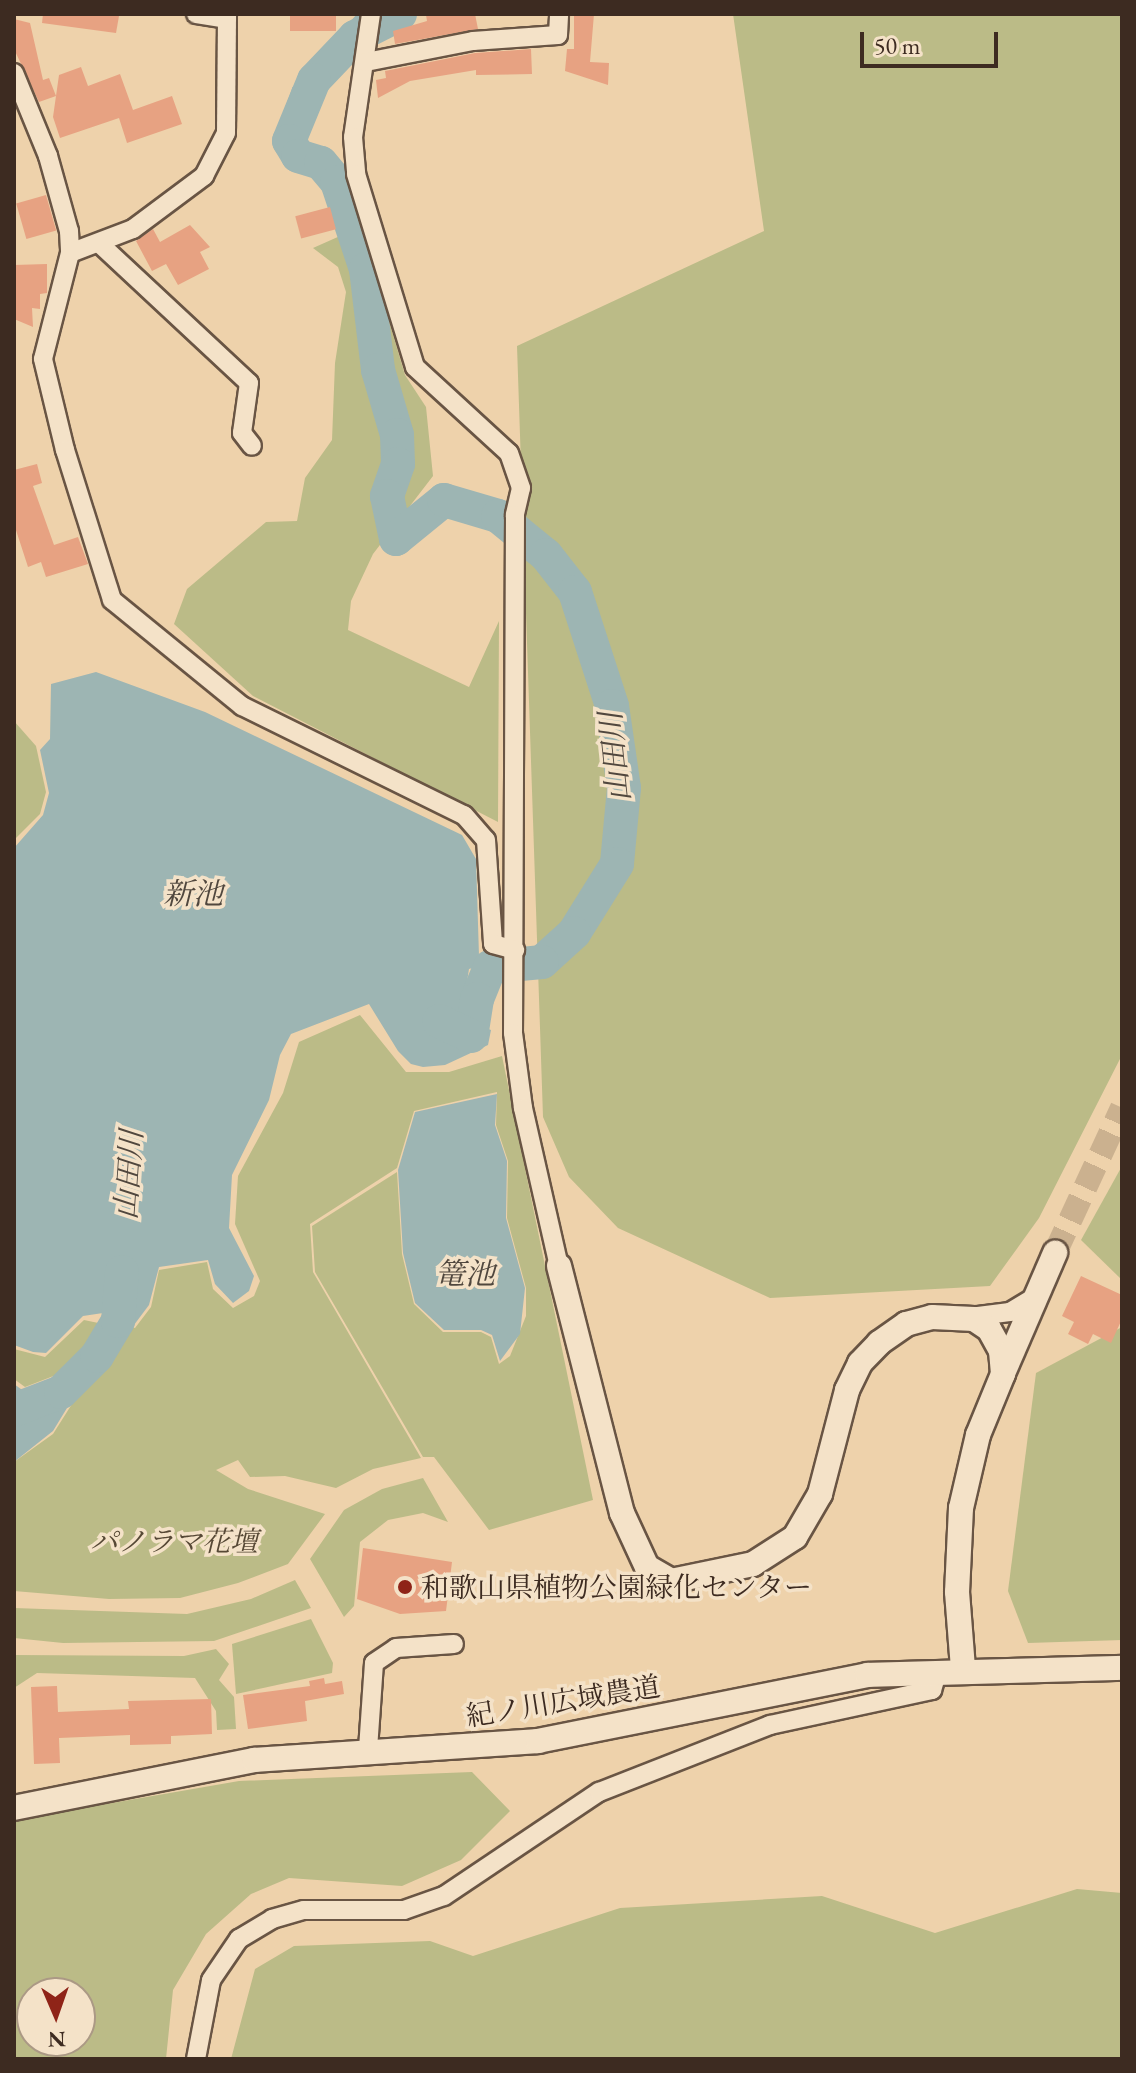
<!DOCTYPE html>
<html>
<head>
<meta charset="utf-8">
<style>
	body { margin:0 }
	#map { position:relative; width:1136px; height:2073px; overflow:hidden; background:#eed2ab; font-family:"EB Garamond","Noto Serif JP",serif }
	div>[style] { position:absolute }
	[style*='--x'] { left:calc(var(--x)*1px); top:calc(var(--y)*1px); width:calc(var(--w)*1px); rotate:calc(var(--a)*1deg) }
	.green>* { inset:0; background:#bbbb87 }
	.water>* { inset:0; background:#9db5b3 }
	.stream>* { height:6px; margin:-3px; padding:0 3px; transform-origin:3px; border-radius:3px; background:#9db5b3 }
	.river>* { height:34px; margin:-17px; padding:0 17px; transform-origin:17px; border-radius:17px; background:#9db5b3 }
	.building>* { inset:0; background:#e7a282; transform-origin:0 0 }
	.tertiary-tunnel>* { height:24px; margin-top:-12px; transform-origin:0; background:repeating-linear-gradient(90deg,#cbb18f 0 24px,transparent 0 36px) }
	.roads { filter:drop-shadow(2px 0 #695544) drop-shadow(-2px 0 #695544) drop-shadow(0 2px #695544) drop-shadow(0 -2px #695544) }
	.minor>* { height:18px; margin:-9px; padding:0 9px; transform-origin:9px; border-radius:9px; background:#f4e2c8 }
	.tertiary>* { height:24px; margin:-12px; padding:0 12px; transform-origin:12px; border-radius:12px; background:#f4e2c8 }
	.dots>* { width:22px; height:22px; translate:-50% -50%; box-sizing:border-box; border:4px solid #f4e2c8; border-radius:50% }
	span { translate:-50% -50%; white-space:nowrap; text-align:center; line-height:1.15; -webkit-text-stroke:7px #f4e2c8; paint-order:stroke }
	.park-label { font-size:28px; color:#564835; font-style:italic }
	.poi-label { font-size:28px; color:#3d2b21 }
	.left { translate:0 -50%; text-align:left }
	.street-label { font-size:28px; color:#3d2b21 }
	.water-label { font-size:30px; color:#50473e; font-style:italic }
	.frame { position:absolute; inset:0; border:16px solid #3d2b21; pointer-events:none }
	.north { position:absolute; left:16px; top:1977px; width:80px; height:80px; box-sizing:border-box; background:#f4e2c8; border:2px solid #ab9985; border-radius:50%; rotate:178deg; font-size:22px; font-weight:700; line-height:32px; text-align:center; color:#3d2b21 }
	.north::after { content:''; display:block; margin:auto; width:28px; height:36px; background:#8f2418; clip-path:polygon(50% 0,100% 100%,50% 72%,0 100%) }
	.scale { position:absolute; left:860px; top:32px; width:138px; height:36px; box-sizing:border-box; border:4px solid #3d2b21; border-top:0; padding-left:10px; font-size:24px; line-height:28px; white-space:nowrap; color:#3d2b21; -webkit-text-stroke:6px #f4e2c8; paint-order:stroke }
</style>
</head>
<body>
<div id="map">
	<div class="green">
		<i style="clip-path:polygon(733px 14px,1122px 14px,1122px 1055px,1039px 1218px,990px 1286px,770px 1298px,618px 1228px,569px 1177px,543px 1117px,517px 346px,764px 231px)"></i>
		<i style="clip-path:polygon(357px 214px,405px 375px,426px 407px,433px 476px,373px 554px,351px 601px,348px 630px,469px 687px,499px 621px,498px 822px,253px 696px,174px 624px,187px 589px,266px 522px,297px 521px,305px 478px,332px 440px,335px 363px,346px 292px,338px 267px,313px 248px,340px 236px,341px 217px)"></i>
		<i style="clip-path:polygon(14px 721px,36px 746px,46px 792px,40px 814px,14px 840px)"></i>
		<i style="clip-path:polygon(360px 1015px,406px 1072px,449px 1072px,502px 1056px,593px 1500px,489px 1530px,434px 1457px,423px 1457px,315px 1272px,312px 1226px,397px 1172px,402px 1254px,414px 1304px,443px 1332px,481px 1332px,491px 1337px,499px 1364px,510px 1356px,526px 1316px,526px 1288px,507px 1218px,508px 1161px,496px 1125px,497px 1092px,414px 1111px,397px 1168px,310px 1224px,313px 1272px,421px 1458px,373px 1469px,336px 1488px,285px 1476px,250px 1477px,238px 1460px,216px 1470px,248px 1489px,325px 1514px,288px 1564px,238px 1583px,180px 1598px,109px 1599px,14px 1591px,14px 1462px,53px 1434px,122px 1325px,135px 1328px,151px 1307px,159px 1270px,207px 1262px,213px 1289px,233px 1308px,254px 1296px,260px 1281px,235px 1224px,238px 1176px,283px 1093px,299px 1042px)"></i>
		<i style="clip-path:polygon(1122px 1166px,1122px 1280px,1081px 1240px)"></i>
		<i style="clip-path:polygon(84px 1320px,108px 1325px,95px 1348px,56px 1375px,25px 1387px,14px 1379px,14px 1349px,45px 1357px)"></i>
		<i style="clip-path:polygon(1122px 1327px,1122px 1640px,1028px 1643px,1008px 1591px,1036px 1373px)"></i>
		<i style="clip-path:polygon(423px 1478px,448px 1522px,423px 1513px,388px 1520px,360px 1542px,354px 1606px,344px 1617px,310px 1559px,344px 1510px,382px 1489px)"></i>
		<i style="clip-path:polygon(295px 1580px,311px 1608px,214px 1641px,63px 1643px,14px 1638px,14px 1608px,187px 1614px,251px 1599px)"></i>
		<i style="clip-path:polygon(311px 1619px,333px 1663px,332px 1673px,236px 1694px,232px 1644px)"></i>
		<i style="clip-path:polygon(216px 1649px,229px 1664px,219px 1680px,234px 1697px,236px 1729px,217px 1730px,216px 1711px,195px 1678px,37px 1673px,14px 1688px,14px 1655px,184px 1656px)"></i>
		<i style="clip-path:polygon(evenodd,472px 1772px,510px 1811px,461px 1860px,402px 1886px,289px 1878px,251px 1894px,206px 1934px,173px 1990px,166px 2059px,14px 2059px,14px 1820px,239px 1781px,472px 1772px,32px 1993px,80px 1993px,80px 2041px,32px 2041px,32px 1993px)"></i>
		<i style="clip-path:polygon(1077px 1889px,1122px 1893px,1122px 2059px,231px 2059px,255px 1969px,294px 1946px,430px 1941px,473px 1956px,620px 1908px,822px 1896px,935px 1933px)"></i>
	</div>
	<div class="water">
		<i style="clip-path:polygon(96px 672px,205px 712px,462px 835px,476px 859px,479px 956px,476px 967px,469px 969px,461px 1019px,491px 1030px,488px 1045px,445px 1065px,423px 1067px,411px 1064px,398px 1051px,369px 1004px,291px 1034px,280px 1055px,269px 1100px,232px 1175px,229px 1228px,254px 1276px,249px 1291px,233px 1303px,215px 1284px,208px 1260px,159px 1267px,149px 1305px,134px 1325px,103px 1313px,83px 1316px,46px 1353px,33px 1352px,14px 1345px,14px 848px,43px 815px,49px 793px,40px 750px,50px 739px,51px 684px)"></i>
		<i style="clip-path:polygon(497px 1094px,495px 1125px,507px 1161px,506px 1218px,525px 1288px,520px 1334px,500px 1361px,492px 1335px,481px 1330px,444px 1330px,415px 1303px,403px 1253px,398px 1170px,415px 1112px)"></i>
		<i style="clip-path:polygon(14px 1384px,25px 1392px,48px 1385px,67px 1408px,53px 1431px,14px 1462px)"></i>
	</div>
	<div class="stream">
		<i style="--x:293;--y:128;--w:11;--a:-165"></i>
		<i style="--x:282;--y:125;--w:38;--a:-70"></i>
		<i style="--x:295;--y:89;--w:100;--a:-48.7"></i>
	</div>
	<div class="river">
		<i style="--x:400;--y:14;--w:51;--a:152.9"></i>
		<i style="--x:355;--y:37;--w:59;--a:133.6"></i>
		<i style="--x:314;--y:80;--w:66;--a:112.3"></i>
		<i style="--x:289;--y:141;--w:17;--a:59"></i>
		<i style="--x:298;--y:156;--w:24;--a:17"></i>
		<i style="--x:321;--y:163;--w:25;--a:50"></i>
		<i style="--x:337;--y:182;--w:92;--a:71.6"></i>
		<i style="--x:366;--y:269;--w:102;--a:83.2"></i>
		<i style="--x:378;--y:370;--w:68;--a:73.7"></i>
		<i style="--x:397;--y:435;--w:29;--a:88"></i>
		<i style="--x:398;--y:464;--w:34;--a:109"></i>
		<i style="--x:387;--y:496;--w:44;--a:78.2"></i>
		<i style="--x:396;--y:539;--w:62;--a:-39.1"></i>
		<i style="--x:444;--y:500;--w:56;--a:16.5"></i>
		<i style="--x:498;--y:516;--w:62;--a:39.1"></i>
		<i style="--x:546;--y:555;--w:47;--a:51.9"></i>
		<i style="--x:575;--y:592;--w:120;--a:72"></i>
		<i style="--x:612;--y:706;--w:83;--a:81.7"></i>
		<i style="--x:624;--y:788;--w:76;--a:95.3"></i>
		<i style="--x:617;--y:864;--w:81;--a:121.9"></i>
		<i style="--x:574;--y:933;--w:43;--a:137.8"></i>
		<i style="--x:542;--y:962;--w:52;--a:174.5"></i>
		<i style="--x:490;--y:967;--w:35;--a:112"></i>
		<i style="--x:477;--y:999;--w:37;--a:99"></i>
		<i style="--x:471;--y:1036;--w:35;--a:-155"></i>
		<i style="--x:14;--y:1410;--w:50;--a:-21"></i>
		<i style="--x:61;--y:1392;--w:51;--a:-45"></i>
		<i style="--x:97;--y:1356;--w:41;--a:-59"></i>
		<i style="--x:118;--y:1321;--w:49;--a:-85.3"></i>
	</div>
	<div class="building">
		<i style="clip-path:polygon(43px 14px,119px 16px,116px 33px,42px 23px)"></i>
		<i style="left:290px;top:14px;width:46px;height:17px"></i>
		<i style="clip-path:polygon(475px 14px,478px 29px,395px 44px,393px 31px,427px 21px,426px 15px)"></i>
		<i style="clip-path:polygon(574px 14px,594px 14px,590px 62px,609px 63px,608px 85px,565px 71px,567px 49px,574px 49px)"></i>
		<i style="clip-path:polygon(14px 19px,30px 23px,43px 80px,49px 78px,56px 96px,59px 75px,81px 67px,88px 86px,120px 74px,133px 110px,172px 96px,182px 124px,127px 143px,119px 118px,60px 138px,53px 117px,56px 96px,39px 102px,14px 49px)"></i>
		<i style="clip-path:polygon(531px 49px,532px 74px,476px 75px,476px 70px,410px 81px,378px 98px,376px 80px,386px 78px,385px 71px,475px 53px)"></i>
		<i style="left:46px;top:195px;width:37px;height:31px;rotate:74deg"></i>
		<i style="left:330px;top:207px;width:23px;height:36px;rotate:75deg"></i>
		<i style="clip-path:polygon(190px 225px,210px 247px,200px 252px,209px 269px,178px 285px,166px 264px,152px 271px,136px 241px,153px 229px,160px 242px)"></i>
		<i style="clip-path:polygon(47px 264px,47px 293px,40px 294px,40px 309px,32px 308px,33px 327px,14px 319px,14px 265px)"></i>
		<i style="clip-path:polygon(37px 464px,42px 483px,33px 486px,54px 545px,78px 537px,88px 564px,46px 577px,41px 562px,28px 567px,14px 524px,14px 470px)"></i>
		<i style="clip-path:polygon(1081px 1276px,1122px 1295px,1122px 1319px,1111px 1343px,1093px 1334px,1088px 1344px,1068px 1334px,1074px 1322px,1062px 1316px)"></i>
		<i style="clip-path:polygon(363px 1548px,452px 1562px,446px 1611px,400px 1614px,357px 1599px)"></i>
		<i style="clip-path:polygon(324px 1678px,325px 1684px,342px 1681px,344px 1694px,305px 1701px,307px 1721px,248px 1729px,243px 1695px,310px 1686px,309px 1681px)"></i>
		<i style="clip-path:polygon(57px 1686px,58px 1712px,129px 1709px,128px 1701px,211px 1699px,212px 1734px,171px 1736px,171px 1744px,130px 1745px,130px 1735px,59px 1738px,60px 1763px,34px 1764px,31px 1687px)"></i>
	</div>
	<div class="tertiary-tunnel">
		<i style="--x:1055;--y:1253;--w:160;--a:-65.2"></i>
	</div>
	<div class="roads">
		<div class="minor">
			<i style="--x:196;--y:14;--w:31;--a:9"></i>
			<i style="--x:371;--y:14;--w:124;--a:98.3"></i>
			<i style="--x:353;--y:137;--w:37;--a:85"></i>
			<i style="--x:356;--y:174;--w:202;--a:73"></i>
			<i style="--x:415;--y:367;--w:127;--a:42.5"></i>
			<i style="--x:509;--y:453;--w:37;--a:71"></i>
			<i style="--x:521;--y:488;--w:28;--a:103"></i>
			<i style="--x:515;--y:515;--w:518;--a:90.22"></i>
			<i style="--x:513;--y:1033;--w:76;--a:82.4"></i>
			<i style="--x:523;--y:1108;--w:162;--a:77.2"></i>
			<i style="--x:366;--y:62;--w:109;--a:-11.1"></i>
			<i style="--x:473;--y:41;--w:85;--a:-4"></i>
			<i style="--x:558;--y:35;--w:21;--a:-87"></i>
			<i style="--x:14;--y:73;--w:90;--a:67.7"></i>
			<i style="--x:48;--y:156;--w:78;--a:74.4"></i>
			<i style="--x:69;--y:231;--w:22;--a:87"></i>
			<i style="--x:70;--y:253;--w:109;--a:104.3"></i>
			<i style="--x:43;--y:359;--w:94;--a:76.4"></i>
			<i style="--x:65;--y:450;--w:157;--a:72.6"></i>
			<i style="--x:112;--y:600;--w:168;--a:39.2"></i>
			<i style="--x:242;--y:706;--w:247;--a:26.2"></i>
			<i style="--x:464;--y:815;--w:33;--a:49"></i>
			<i style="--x:486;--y:840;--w:104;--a:86.1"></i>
			<i style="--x:493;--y:944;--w:23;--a:15"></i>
			<i style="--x:101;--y:245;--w:202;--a:43"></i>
			<i style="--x:249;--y:383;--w:50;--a:98"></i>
			<i style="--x:242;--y:433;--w:16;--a:52"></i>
			<i style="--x:70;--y:253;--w:67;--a:-20.9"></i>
			<i style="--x:133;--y:229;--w:89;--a:-36.7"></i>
			<i style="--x:204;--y:176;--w:48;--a:-62.9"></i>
			<i style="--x:226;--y:133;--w:119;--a:-89.5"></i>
			<i style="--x:970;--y:1317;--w:40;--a:-7.1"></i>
			<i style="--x:1010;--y:1312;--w:29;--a:-31"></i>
			<i style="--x:368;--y:1749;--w:86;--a:-86"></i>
			<i style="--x:374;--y:1663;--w:27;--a:-34"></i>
			<i style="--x:396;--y:1648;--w:58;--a:-3.9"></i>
			<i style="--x:196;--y:2059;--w:80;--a:-79.2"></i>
			<i style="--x:211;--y:1980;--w:50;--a:-55.7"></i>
			<i style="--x:239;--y:1939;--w:39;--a:-31"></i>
			<i style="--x:272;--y:1919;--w:33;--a:-16"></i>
			<i style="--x:304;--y:1910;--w:100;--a:0"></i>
			<i style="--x:404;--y:1910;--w:42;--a:-19.3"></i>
			<i style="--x:444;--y:1896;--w:187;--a:-33.9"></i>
			<i style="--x:599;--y:1792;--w:184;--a:-21.4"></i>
			<i style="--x:770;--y:1725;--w:166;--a:-12.2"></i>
			<i style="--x:932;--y:1690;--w:21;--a:-73"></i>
		</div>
		<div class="tertiary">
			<i style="--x:559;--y:1266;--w:255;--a:75.7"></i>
			<i style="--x:622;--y:1513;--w:60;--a:65.2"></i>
			<i style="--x:647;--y:1567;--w:28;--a:30"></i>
			<i style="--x:671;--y:1581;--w:84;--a:-11.7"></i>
			<i style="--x:753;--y:1564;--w:50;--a:-32.7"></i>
			<i style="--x:795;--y:1537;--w:50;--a:-59.8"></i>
			<i style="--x:820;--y:1494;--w:107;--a:-75.4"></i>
			<i style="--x:847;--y:1390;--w:30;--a:-64"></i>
			<i style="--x:860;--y:1363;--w:28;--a:-46"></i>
			<i style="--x:879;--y:1343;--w:33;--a:-35"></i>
			<i style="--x:906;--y:1324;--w:27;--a:-15"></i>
			<i style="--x:932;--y:1317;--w:42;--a:2.7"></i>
			<i style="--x:974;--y:1319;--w:18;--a:34"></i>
			<i style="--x:989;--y:1329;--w:25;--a:61"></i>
			<i style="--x:1001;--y:1351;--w:23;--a:85"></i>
			<i style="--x:1003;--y:1374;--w:66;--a:112.3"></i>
			<i style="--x:978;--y:1435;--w:75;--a:103.1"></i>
			<i style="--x:961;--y:1508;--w:84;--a:92.7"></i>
			<i style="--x:957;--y:1592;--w:77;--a:85.5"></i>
			<i style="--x:1004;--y:1371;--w:129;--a:-66.6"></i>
			<i style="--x:14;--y:1808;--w:245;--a:-11.3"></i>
			<i style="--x:254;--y:1760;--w:285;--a:-3.8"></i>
			<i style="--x:538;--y:1741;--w:336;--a:-11.3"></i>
			<i style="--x:867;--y:1675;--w:255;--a:-1.6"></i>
		</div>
	</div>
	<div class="dots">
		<i style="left:405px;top:1587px;background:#8f2418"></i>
	</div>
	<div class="park-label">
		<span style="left:174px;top:1541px">パノラマ花壇</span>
	</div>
	<div class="poi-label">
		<span class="left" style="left:421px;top:1587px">和歌山県植物公園緑化センター</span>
	</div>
	<div class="street-label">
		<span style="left:563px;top:1701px;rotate:-9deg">紀ノ川広域農道</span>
	</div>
	<div class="water-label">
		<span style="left:615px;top:757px;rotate:-96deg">山田川</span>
		<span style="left:193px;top:894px">新池</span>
		<span style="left:129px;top:1175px;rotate:-86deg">山田川</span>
		<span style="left:465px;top:1274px">篭池</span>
	</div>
	<div class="frame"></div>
	<div class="north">N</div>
	<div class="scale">50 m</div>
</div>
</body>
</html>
